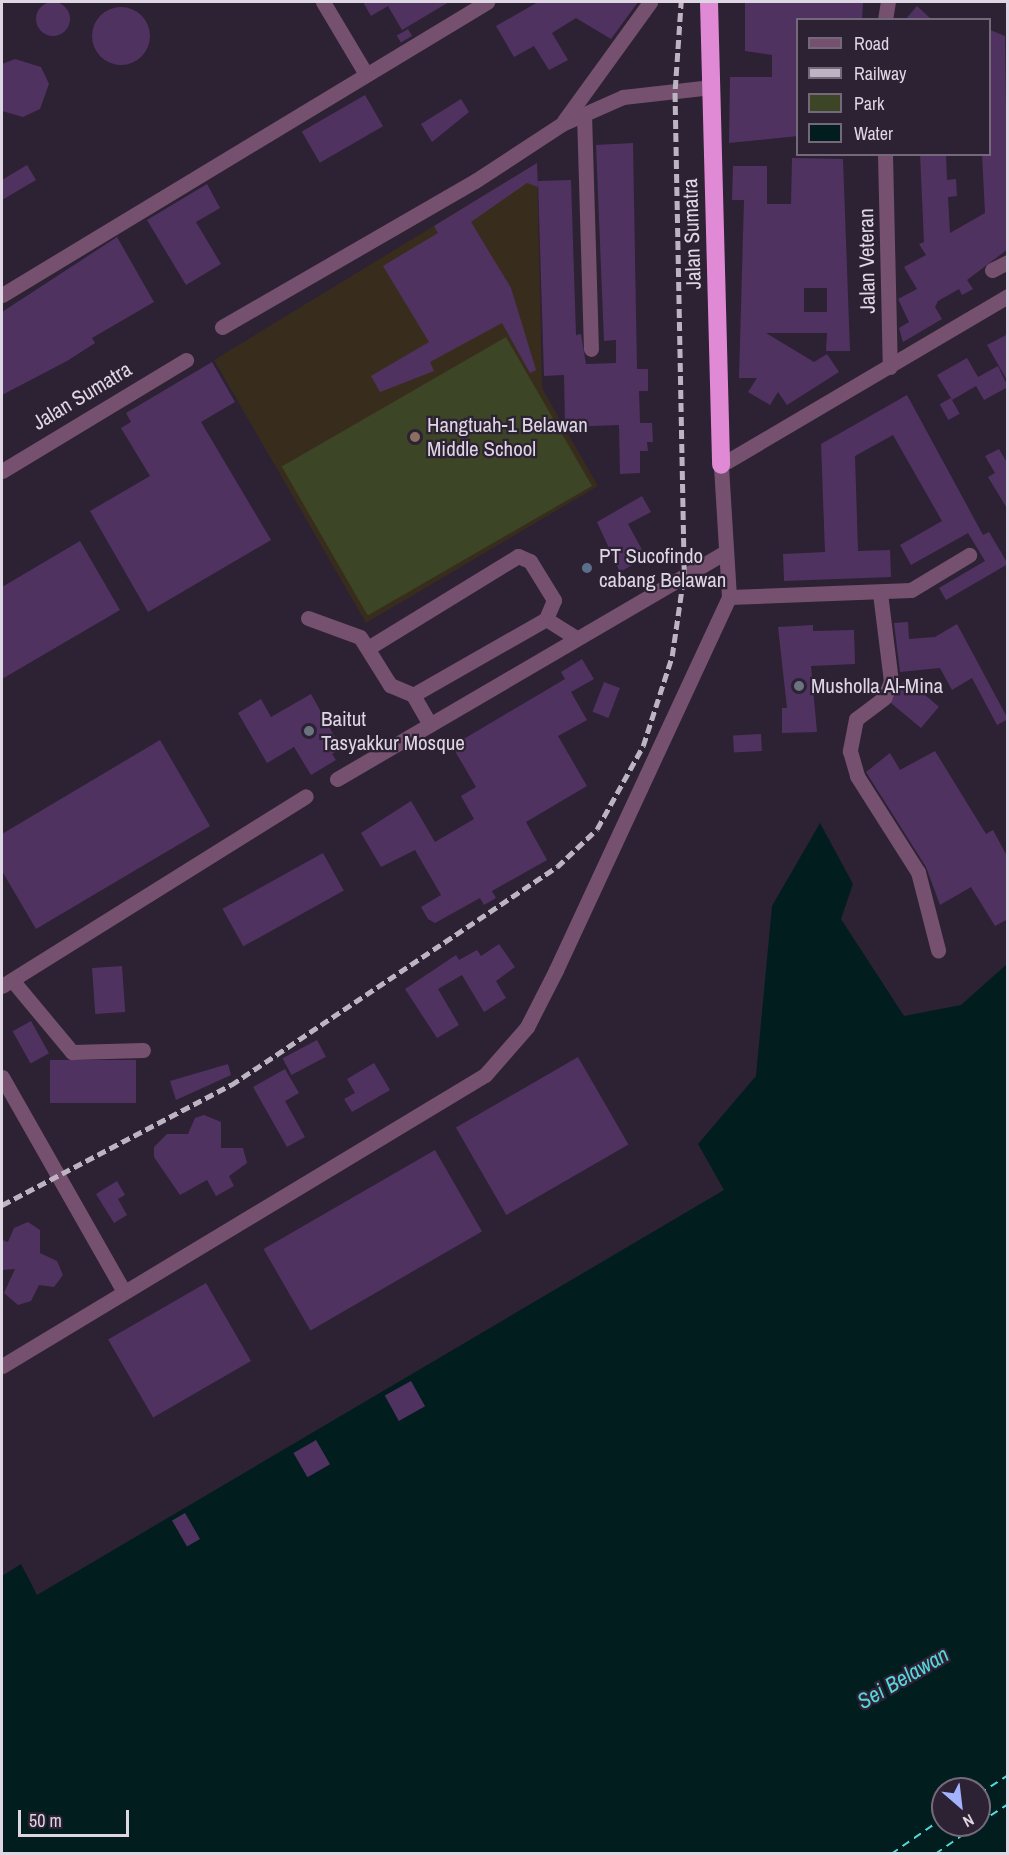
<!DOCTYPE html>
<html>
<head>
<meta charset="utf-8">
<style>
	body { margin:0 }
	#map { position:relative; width:1009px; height:1855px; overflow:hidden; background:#2d2134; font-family:"Archivo Narrow",sans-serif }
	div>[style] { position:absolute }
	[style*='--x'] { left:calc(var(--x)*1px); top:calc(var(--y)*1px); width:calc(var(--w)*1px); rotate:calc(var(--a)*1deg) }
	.education>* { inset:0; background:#382c1d }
	.green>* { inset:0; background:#3c4525; transform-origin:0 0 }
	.water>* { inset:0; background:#021d1e }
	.ferry>* { height:1.5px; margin-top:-0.75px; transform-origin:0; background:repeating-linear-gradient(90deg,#54d7db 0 8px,transparent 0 14px) }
	.building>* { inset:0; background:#503260; transform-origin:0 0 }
	.round { border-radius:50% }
	.minor>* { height:15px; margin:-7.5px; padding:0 7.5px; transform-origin:7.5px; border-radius:7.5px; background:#75516f }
	.highway>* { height:18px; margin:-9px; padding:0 9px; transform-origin:9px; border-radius:9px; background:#e089d5 }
	.rail>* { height:4.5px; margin-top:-2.25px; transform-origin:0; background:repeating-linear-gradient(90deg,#bcb4c2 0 9px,transparent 0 13.5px) }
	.dots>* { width:16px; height:16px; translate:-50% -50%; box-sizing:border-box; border:3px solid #2d2134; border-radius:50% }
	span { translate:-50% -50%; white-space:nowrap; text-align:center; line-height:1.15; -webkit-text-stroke:4.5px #2d2134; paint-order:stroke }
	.street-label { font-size:21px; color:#ded6e3 }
	.poi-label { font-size:21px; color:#ded6e3 }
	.left { translate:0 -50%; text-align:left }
	.water-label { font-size:22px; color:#54d7db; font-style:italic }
	.frame { position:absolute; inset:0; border:3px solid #ded6e3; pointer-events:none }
	.legend { position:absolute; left:796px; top:18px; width:195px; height:138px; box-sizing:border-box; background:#2d2134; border:2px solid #74697a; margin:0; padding:8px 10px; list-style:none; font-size:18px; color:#ded6e3 }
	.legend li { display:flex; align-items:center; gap:12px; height:30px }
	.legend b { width:30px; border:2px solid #74697a }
	.north { position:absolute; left:931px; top:1777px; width:60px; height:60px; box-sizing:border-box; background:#2d2134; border:2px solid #74697a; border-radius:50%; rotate:152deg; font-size:16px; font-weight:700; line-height:24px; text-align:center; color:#ded6e3 }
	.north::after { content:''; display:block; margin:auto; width:21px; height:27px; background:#a2b2fd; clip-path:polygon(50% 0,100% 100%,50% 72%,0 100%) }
	.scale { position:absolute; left:18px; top:1810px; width:111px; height:27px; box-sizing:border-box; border:3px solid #ded6e3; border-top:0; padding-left:8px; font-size:18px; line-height:21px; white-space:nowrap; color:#ded6e3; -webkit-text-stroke:4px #2d2134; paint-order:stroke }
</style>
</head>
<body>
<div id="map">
	<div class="education">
		<i style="clip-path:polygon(537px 163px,542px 388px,598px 486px,366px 623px,214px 360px)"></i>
	</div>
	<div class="green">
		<i style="left:506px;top:337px;width:172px;height:259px;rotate:60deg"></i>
	</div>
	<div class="water">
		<i style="clip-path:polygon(evenodd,820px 823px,853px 884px,841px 919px,904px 1016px,961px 1005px,1007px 964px,1007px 1853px,2px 1853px,2px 1576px,21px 1564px,37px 1595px,724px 1190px,698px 1144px,756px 1076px,772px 906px,820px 823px,943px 1789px,979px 1789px,979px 1825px,943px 1825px,943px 1789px)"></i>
	</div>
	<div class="ferry">
		<i style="--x:979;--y:1794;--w:35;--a:-33"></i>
		<i style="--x:979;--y:1823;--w:35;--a:-33"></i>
		<i style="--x:891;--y:1854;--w:63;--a:-34.7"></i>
		<i style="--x:935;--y:1854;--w:51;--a:-34.6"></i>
	</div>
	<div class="building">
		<i class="round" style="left:36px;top:2px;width:34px;height:34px"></i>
		<i style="clip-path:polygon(363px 2px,449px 2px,402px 30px,388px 6px,371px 16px)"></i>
		<i style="clip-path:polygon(538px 2px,638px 2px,611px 39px,576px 18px,552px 33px,568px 60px,549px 70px,534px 46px,514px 57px,496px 26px)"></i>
		<i style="clip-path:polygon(745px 2px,863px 2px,862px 20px,798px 20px,798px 136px,729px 143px,730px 77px,772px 77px,772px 55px,745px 51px)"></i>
		<i style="clip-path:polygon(917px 6px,932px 20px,905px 20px)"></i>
		<i class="round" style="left:92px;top:7px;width:58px;height:58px"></i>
		<i style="left:408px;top:29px;width:8px;height:13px;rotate:60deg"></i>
		<i style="clip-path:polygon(990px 30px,1005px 36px,1008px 249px,967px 280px,973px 289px,962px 295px,959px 289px,938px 301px,935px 307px,942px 319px,903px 342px,899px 328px,909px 322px,898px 299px,917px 289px,904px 267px,926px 255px,919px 244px,924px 242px,920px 154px,946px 154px,947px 180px,956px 179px,957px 196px,948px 197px,950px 233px,985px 213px,982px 154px,990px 154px)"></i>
		<i style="clip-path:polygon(15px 59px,41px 67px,49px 84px,40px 109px,23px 117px,2px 111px,2px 64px)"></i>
		<i style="left:365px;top:95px;width:36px;height:73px;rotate:60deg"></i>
		<i style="clip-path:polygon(461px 99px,469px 112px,432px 142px,421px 124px)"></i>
		<i style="clip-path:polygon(633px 143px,637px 369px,648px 369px,648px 391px,639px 391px,640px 423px,652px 423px,653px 442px,647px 442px,648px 451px,640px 451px,640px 473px,620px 474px,619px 425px,565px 427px,564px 375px,544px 376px,538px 181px,571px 180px,576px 335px,581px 334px,586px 364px,616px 363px,616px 340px,604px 341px,596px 145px)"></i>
		<i style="clip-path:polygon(evenodd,792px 158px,843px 159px,850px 351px,826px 351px,827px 333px,766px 333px,814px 362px,827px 354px,839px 372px,787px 405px,778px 392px,770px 405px,748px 392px,757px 378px,739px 378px,744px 200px,732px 200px,733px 166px,767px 166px,767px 204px,791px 204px,792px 158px,804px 288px,827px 288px,827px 312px,804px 312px,804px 288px)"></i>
		<i style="clip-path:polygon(537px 163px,538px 187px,527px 183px,471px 222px,511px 288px,536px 370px,530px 373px,502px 323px,430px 362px,434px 371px,380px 392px,371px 376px,429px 342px,383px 266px,438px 233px,434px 226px)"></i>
		<i style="clip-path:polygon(27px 165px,36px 180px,2px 200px,2px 180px)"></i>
		<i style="clip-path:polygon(207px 184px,220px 208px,196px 222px,221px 264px,186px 285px,147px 220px)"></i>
		<i style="clip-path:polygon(117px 237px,154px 302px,92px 338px,95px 343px,67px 361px,2px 395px,2px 312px)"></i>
		<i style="clip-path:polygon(1008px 334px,1008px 382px,987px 345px)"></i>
		<i style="clip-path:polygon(967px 358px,978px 377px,998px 366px,1008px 387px,984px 400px,976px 386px,952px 400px,937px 375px)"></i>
		<i style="clip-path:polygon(212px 362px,235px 402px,201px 422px,271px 540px,148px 612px,90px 511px,150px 476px,121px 428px,131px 422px,126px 413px)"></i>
		<i style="clip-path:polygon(907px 395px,983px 535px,989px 532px,1008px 564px,946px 600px,939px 588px,985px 561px,968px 533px,911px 565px,900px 545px,942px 521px,893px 435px,855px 456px,858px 551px,890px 550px,891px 577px,784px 581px,783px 554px,825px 552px,821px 444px)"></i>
		<i style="left:951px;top:398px;width:18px;height:13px;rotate:61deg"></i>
		<i style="clip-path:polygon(999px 449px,1008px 464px,1008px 510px,988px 477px,995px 473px,985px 456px)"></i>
		<i style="clip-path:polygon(642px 496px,651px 512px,628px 524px,646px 557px,620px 572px,597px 522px)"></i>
		<i style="clip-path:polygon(80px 541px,120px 610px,2px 679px,2px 587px)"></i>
		<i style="clip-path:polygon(908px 622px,909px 639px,935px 637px,957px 624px,1008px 719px,997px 725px,972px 678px,952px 690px,940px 668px,900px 672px,894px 623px)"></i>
		<i style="clip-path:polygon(813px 625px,813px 631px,854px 630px,855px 664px,811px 666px,817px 732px,782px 733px,782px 708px,787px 708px,778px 627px)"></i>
		<i style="clip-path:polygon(582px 659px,594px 679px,571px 692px,587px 720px,558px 736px,587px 786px,526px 822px,547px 860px,492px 891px,496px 898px,484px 905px,480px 898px,435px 923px,428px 919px,421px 907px,441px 895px,415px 850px,381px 867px,361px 833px,411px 801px,435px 842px,474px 819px,461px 796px,476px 787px,452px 746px,565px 679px,561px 672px)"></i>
		<i style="left:906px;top:679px;width:43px;height:28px;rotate:40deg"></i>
		<i style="left:604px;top:682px;width:17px;height:32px;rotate:21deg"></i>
		<i style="clip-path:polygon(311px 694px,341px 748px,332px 754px,336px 760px,311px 775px,294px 747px,267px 763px,238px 713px,261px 699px,271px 717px)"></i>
		<i style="left:761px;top:734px;width:17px;height:28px;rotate:87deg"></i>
		<i style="clip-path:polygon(160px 740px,210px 826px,36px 929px,2px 871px,2px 834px)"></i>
		<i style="clip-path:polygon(935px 751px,986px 834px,993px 830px,1008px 858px,1008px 919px,995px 926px,971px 887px,940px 905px,926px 867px,866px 772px,890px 753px,900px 770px)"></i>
		<i style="left:323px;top:853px;width:43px;height:115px;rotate:61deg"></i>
		<i style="clip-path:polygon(499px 944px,515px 967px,496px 981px,506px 998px,484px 1012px,462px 975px,438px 989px,459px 1025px,437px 1038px,405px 989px,456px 955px,459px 960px,477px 950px,481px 956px)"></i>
		<i style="left:122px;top:966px;width:46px;height:30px;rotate:86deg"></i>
		<i style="left:31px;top:1021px;width:37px;height:21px;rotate:61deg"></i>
		<i style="left:317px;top:1040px;width:19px;height:39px;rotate:62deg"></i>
		<i style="left:578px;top:1057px;width:101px;height:141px;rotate:60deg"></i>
		<i style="left:50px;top:1060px;width:86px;height:43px"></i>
		<i style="clip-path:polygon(374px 1063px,390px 1090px,352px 1112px,344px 1099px,355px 1093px,347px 1079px)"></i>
		<i style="clip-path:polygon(228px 1064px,231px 1075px,176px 1100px,170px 1081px)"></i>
		<i style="clip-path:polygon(285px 1069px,299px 1093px,285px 1101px,305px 1137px,287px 1147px,253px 1087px)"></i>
		<i style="clip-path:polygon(204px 1115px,221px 1122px,221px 1148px,243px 1148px,247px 1163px,229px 1176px,234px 1186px,216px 1196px,207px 1180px,180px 1195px,154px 1157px,154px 1147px,167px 1134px,188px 1134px,195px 1118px)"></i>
		<i style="left:435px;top:1150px;width:94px;height:198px;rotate:60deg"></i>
		<i style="clip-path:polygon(117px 1181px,125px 1195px,118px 1199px,127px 1215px,114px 1223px,96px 1194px)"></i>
		<i style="clip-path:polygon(28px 1222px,40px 1230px,40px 1253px,57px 1261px,63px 1275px,54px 1287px,39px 1285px,31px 1301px,18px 1305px,4px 1293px,15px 1269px,2px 1270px,2px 1240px,8px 1242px,14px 1228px)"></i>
		<i style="left:206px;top:1283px;width:90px;height:113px;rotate:60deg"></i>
		<i style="left:411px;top:1381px;width:29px;height:30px;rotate:61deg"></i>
		<i style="left:316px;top:1440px;width:28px;height:26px;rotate:60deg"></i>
		<i style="left:185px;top:1513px;width:30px;height:15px;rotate:60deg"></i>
	</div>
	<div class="minor">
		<i style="--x:323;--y:2;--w:84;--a:59.2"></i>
		<i style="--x:885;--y:20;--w:18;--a:-81"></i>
		<i style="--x:584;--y:114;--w:235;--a:88.3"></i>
		<i style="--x:564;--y:121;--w:147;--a:-54.1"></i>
		<i style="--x:885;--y:154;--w:213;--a:88.7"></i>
		<i style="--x:992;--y:270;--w:18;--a:-27"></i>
		<i style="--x:2;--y:295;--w:567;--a:-31.14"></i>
		<i style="--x:222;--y:327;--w:292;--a:-30"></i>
		<i style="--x:475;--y:181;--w:104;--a:-33.2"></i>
		<i style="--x:562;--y:124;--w:67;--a:-23.9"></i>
		<i style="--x:623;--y:97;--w:89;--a:-6.5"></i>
		<i style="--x:2;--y:471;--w:215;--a:-31.1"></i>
		<i style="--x:880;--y:593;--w:89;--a:82.9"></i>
		<i style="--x:891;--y:681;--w:18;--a:112"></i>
		<i style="--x:884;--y:698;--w:35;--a:143"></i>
		<i style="--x:856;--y:719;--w:33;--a:101"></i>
		<i style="--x:850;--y:751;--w:26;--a:74"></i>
		<i style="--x:857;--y:776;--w:114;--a:57.6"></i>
		<i style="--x:918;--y:872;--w:81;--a:75.6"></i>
		<i style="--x:729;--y:597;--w:182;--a:-2.2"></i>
		<i style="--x:911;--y:590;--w:68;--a:-31.1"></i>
		<i style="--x:308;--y:618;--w:55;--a:20.1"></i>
		<i style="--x:360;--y:637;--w:57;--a:58"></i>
		<i style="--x:390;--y:685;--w:25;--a:23"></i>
		<i style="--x:413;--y:695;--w:153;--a:-29.7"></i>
		<i style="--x:546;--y:619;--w:34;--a:32"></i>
		<i style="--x:368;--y:648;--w:176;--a:-31.5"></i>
		<i style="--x:518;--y:556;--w:13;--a:23"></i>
		<i style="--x:530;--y:561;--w:46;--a:58.4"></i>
		<i style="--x:554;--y:600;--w:21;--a:113"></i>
		<i style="--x:413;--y:695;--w:34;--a:60"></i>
		<i style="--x:337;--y:779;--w:450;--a:-30.3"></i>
		<i style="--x:12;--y:980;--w:94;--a:50.2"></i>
		<i style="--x:72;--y:1052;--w:71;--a:-1.6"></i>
		<i style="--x:2;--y:986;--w:358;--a:-32"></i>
		<i style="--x:2;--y:1077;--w:247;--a:60.4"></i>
		<i style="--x:2;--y:1366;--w:564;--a:-31.07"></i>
		<i style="--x:485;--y:1075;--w:64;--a:-48.8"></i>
		<i style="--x:527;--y:1027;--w:64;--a:-63"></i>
		<i style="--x:556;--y:970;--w:411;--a:-65.1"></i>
		<i style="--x:729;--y:597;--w:132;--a:-93.5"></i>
		<i style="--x:721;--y:465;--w:333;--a:-30.5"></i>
	</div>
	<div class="highway">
		<i style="--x:709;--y:2;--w:463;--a:88.5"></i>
	</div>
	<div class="rail">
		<i style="--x:2;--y:1205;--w:259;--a:-27.7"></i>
		<i style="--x:231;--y:1085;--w:392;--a:-33.8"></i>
		<i style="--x:557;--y:867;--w:55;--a:-43.5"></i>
		<i style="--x:597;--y:829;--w:95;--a:-61"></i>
		<i style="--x:643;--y:746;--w:95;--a:-72.1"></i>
		<i style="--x:672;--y:656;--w:83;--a:-81.7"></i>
		<i style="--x:684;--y:574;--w:485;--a:-91.1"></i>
		<i style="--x:675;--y:89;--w:87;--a:-86.1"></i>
	</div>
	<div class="dots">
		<i style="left:415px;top:437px;background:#8d6e63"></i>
		<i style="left:587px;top:568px;background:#5c6f8a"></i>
		<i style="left:799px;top:686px;background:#6b7280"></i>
		<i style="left:309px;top:731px;background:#6b7280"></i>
	</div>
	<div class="street-label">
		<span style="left:692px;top:234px;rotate:-92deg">Jalan Sumatra</span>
		<span style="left:867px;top:261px;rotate:-91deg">Jalan Veteran</span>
		<span style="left:82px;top:396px;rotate:-31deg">Jalan Sumatra</span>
	</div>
	<div class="poi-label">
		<span class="left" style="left:427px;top:437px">Hangtuah-1 Belawan<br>Middle School</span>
		<span class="left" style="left:599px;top:568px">PT Sucofindo<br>cabang Belawan</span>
		<span class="left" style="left:811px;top:686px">Musholla Al-Mina</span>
		<span class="left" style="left:321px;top:731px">Baitut<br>Tasyakkur Mosque</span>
	</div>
	<div class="water-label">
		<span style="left:903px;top:1678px;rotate:-30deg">Sei Belawan</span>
	</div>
	<div class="frame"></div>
	<ul class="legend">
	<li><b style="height:8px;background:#75516f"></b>Road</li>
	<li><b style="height:8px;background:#bcb4c2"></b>Railway</li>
	<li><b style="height:16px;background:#3c4525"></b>Park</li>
	<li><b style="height:16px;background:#021d1e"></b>Water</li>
	</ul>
	<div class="north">N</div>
	<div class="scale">50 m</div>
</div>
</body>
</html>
